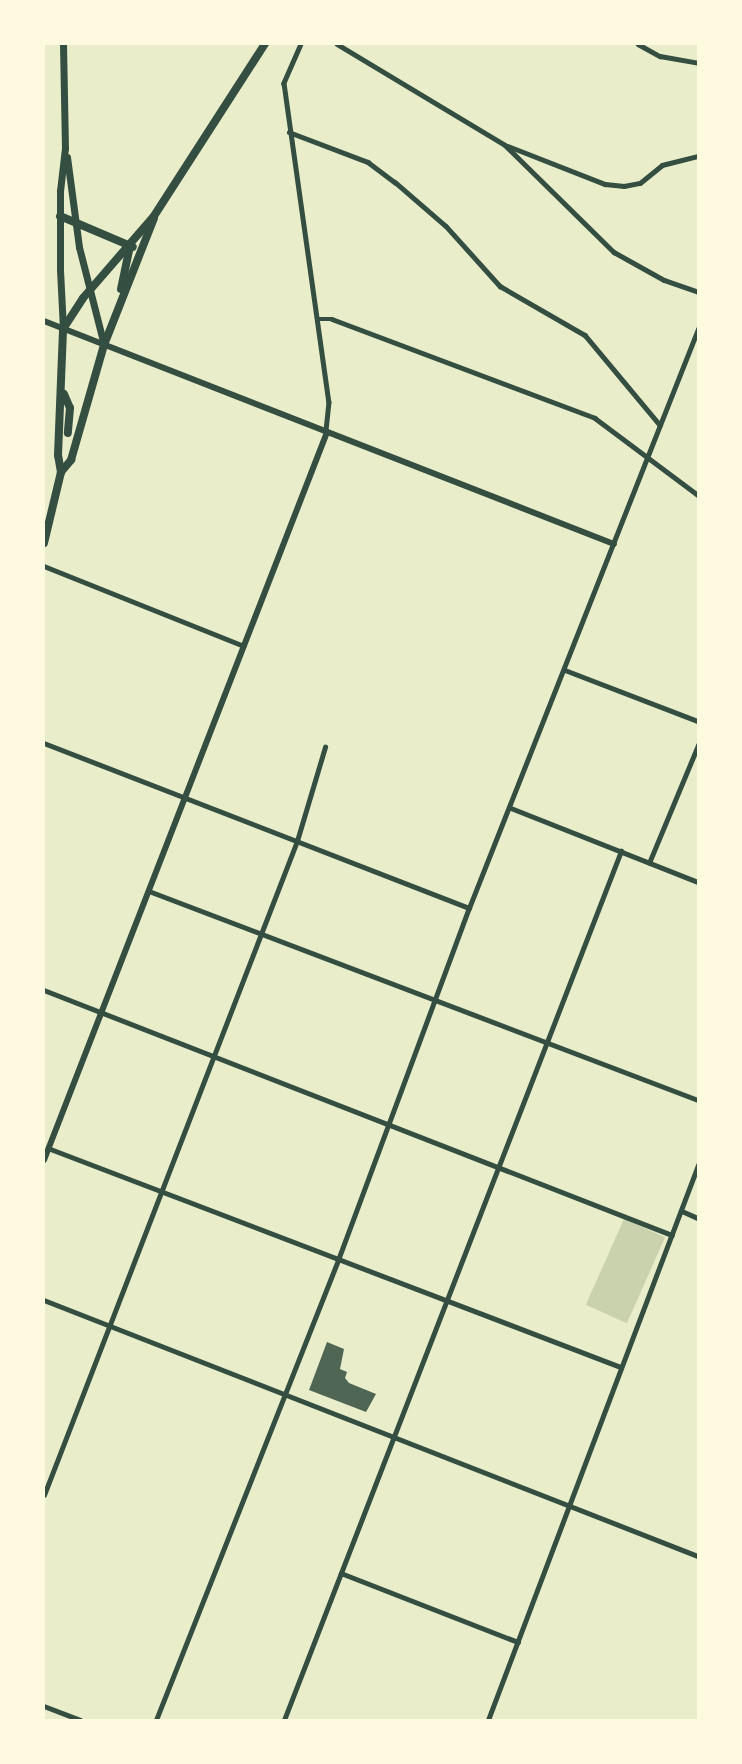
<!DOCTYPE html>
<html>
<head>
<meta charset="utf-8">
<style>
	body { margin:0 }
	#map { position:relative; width:742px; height:1764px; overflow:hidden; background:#e9edc9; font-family:Poppins,sans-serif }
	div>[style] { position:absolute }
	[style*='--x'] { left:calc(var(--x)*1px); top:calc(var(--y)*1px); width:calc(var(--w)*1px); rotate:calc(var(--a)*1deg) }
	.green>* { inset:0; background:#cad2ad; transform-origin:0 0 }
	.building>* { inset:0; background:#4f6655 }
	.minor>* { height:4.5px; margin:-2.25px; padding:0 2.25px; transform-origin:2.25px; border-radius:2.25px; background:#344e41 }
	.tertiary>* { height:6px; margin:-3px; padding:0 3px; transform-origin:3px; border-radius:3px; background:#344e41 }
	.secondary>* { height:7px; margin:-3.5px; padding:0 3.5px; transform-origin:3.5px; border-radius:3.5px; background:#344e41 }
	.primary>* { height:8px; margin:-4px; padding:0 4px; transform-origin:4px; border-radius:4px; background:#344e41 }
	span { translate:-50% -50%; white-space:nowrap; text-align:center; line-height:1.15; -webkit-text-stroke:6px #fefae0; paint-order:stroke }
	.frame { position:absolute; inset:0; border:45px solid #fefae0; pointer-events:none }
</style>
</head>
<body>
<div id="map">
	<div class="green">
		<i style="left:624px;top:1219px;width:45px;height:94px;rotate:24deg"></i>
	</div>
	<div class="building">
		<i style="clip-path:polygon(327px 1342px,344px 1349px,340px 1369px,347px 1372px,345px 1378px,349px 1383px,376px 1394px,366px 1412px,309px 1390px)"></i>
	</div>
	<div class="minor">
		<i style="--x:301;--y:44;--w:43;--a:113.6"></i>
		<i style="--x:284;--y:83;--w:322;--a:82"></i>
		<i style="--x:329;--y:402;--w:31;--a:96"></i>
		<i style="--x:337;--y:44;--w:196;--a:31"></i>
		<i style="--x:505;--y:145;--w:153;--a:44.5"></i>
		<i style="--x:614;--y:252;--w:57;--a:29.2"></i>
		<i style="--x:664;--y:280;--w:36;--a:19"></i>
		<i style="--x:638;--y:44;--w:25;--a:29"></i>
		<i style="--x:660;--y:56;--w:39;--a:10"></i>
		<i style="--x:289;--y:132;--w:85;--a:20.8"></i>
		<i style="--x:368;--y:162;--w:34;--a:37"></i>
		<i style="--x:395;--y:182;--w:67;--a:40.8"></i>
		<i style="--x:446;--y:226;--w:81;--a:48"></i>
		<i style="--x:500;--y:286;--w:98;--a:30"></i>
		<i style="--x:585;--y:335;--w:117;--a:50.2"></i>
		<i style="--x:508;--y:146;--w:104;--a:21.4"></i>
		<i style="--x:605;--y:184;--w:19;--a:6"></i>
		<i style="--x:624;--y:186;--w:16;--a:-11"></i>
		<i style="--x:640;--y:183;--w:28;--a:-39"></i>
		<i style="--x:662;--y:165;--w:37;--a:-14"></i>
		<i style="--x:317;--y:319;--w:15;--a:0"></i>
		<i style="--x:332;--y:319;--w:281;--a:20.6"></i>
		<i style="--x:595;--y:418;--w:129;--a:36.8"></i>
		<i style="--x:44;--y:566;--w:215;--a:21.8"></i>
		<i style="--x:565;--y:670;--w:142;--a:21"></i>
		<i style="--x:44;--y:743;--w:456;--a:21.2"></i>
		<i style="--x:511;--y:808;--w:201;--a:21.6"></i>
		<i style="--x:649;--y:863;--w:128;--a:-67.4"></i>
		<i style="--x:149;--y:891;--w:587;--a:20.84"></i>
		<i style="--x:44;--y:990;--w:674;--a:21.31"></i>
		<i style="--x:48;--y:1148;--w:613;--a:20.92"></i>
		<i style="--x:682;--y:1211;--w:17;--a:24"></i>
		<i style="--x:44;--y:1300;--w:702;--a:21.38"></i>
		<i style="--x:44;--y:1495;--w:701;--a:-68.85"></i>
		<i style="--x:297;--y:841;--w:98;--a:-73.4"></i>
		<i style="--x:341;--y:1573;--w:190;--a:21.3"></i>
		<i style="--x:44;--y:1706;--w:39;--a:21"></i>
		<i style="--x:156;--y:1720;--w:495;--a:-68.4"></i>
		<i style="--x:338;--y:1260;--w:376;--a:-69.6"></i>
		<i style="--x:469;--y:908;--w:623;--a:-68.42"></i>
		<i style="--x:284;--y:1720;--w:932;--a:-68.8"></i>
		<i style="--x:488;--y:1720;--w:593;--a:-69.27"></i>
	</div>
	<div class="tertiary">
		<i style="--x:44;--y:321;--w:612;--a:21.37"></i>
		<i style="--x:44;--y:1160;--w:778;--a:-68.75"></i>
	</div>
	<div class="secondary">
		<i style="--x:67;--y:157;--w:91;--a:82.4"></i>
		<i style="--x:79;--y:247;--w:101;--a:75.7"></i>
		<i style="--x:63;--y:329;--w:60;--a:-92.9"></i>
		<i style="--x:60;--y:269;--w:78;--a:-90"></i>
		<i style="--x:60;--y:191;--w:43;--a:-83.4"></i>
		<i style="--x:65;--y:148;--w:104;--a:-91.1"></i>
	</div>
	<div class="primary">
		<i style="--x:60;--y:216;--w:79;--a:23"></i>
		<i style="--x:121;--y:289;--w:44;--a:-78.2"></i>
		<i style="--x:64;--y:394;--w:15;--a:67"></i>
		<i style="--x:70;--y:408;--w:25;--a:95"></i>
		<i style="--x:61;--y:472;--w:16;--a:-50"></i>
		<i style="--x:71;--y:460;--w:120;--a:-74"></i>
		<i style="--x:104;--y:345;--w:136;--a:-68.5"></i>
		<i style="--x:44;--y:543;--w:73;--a:-76.5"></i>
		<i style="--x:61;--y:472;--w:17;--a:-100"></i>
		<i style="--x:58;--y:455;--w:126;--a:-87.7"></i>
		<i style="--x:63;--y:329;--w:37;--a:-57"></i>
		<i style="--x:83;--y:298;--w:108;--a:-49.1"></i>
		<i style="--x:154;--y:216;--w:205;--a:-57.2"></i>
	</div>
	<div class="frame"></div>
</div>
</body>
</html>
